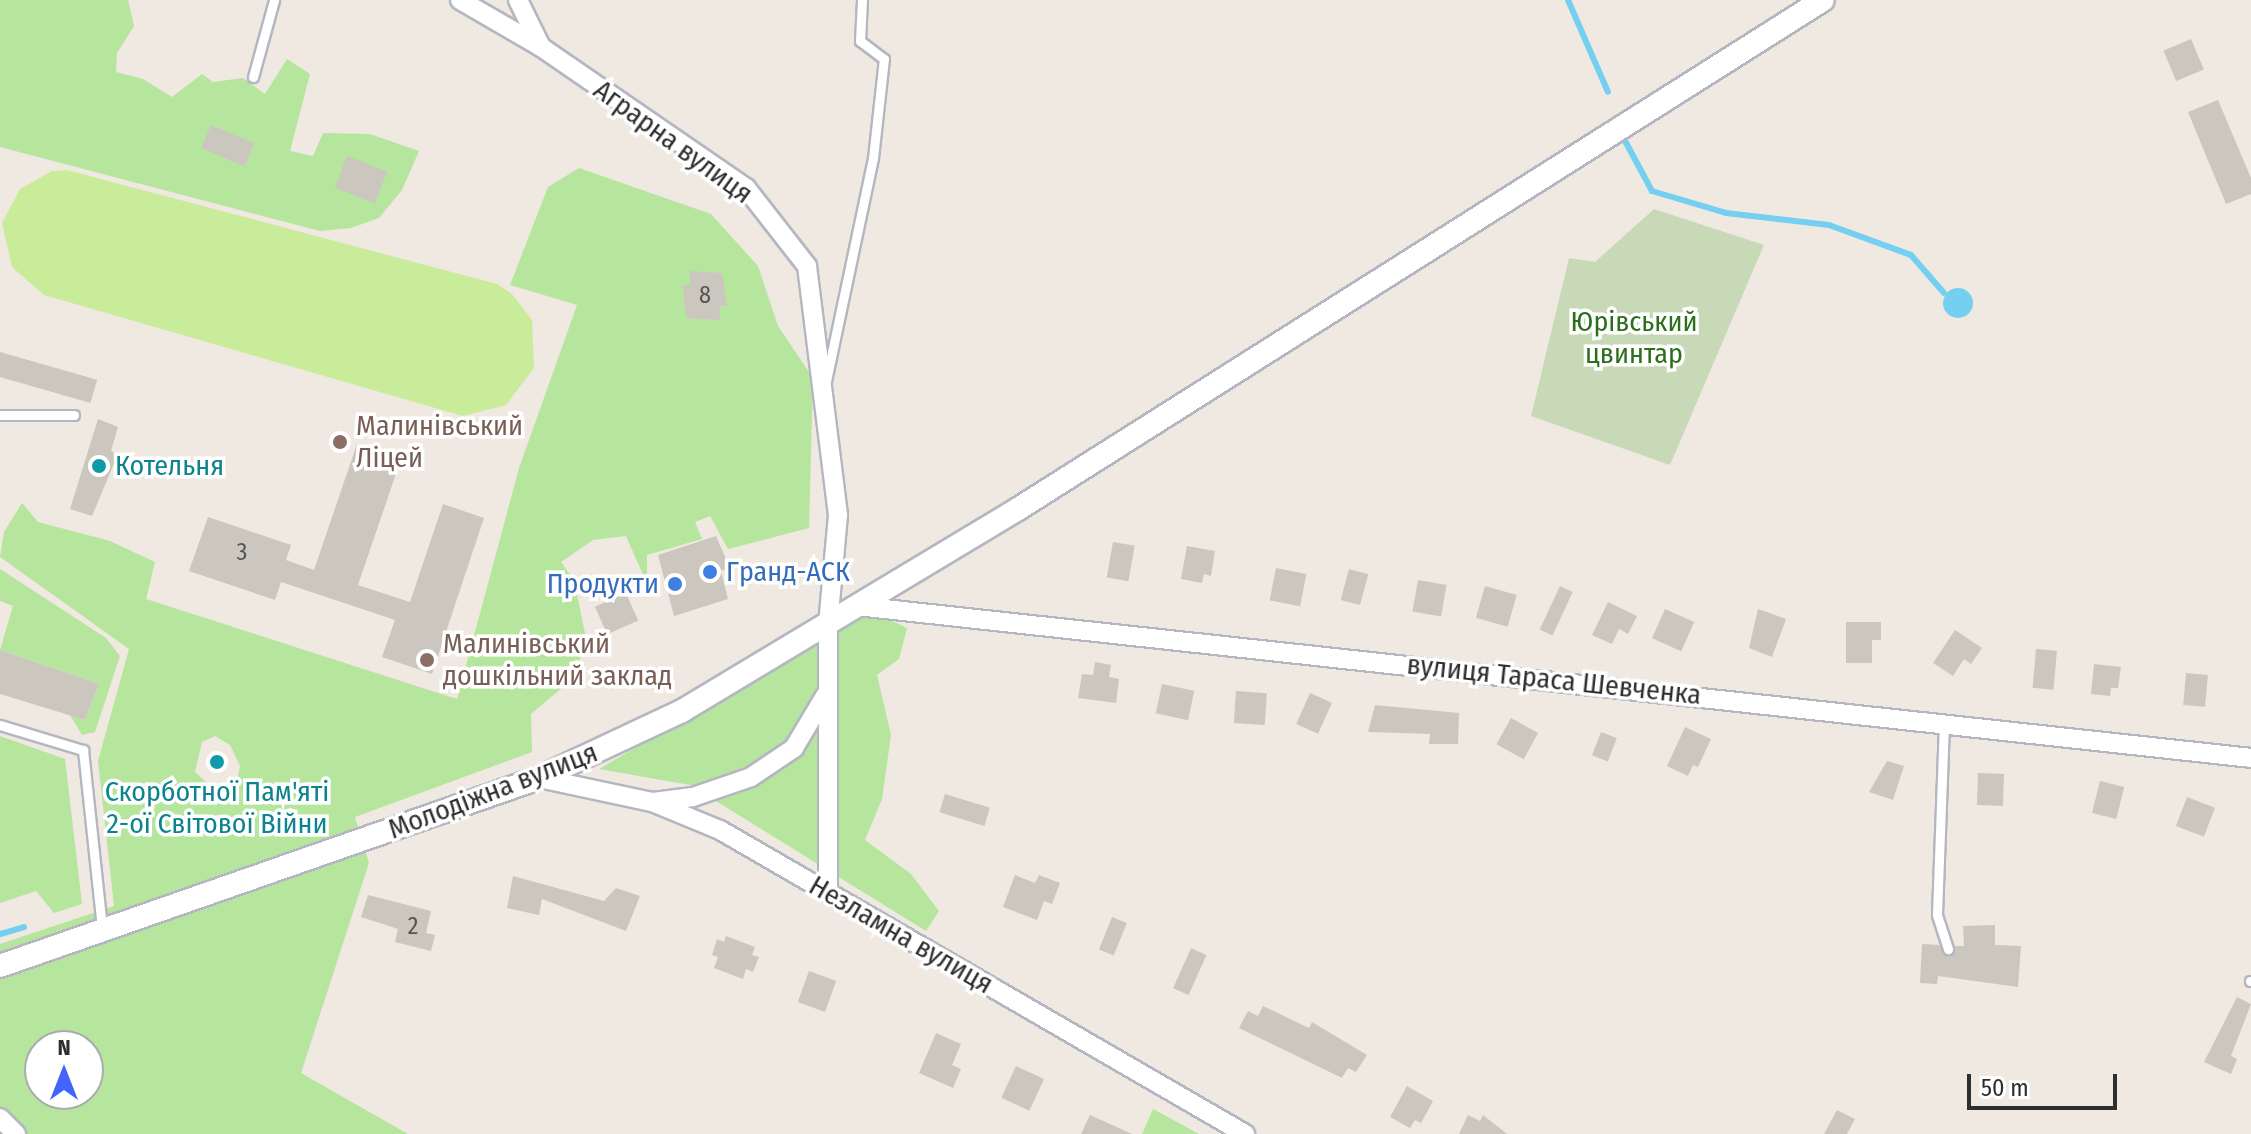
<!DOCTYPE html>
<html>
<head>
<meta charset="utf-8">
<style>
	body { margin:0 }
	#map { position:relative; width:2251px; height:1134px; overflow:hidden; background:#efe9e1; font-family:"Fira Sans Condensed",sans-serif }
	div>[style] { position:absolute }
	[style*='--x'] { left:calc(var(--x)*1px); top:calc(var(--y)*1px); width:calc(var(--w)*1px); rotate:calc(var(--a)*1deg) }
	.green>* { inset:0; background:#b6e59e }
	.cemetery>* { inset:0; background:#c8d9b8 }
	.pitch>* { inset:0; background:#c9ec9a }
	.water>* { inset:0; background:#75cff0 }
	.round { border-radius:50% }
	.stream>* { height:6px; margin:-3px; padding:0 3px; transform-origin:3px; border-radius:3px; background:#75cff0 }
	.building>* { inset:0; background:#cbc7bf; transform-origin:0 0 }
	.roads { filter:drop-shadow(2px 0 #b4b7c1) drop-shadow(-2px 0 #b4b7c1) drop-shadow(0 2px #b4b7c1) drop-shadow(0 -2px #b4b7c1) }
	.service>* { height:9px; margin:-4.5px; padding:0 4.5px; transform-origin:4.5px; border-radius:4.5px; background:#fff }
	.minor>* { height:18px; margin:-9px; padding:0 9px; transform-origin:9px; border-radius:9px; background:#fff }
	.tertiary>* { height:22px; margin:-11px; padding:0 11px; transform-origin:11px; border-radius:11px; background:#fff }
	.dots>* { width:22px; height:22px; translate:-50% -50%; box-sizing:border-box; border:4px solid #fff; border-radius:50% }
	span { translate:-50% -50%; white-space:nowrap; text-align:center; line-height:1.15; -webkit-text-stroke:7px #fff; paint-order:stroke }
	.number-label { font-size:24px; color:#555452 }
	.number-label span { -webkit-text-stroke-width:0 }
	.street-label { font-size:28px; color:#2e2e2e }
	.park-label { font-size:28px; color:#2c6e1b }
	.education-label { font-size:28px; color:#785e54 }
	.left { translate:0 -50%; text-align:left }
	.culture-label { font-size:28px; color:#0d838f }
	.shop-label { font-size:28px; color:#366cbe }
	.right { translate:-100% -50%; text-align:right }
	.north { position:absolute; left:24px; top:1030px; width:80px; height:80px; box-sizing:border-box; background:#fff; border:2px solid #ababab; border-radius:50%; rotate:0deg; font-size:22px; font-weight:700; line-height:32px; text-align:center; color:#2e2e2e }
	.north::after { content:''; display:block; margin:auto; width:28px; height:36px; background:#4264fb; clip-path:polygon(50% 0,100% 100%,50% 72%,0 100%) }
	.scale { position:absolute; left:1967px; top:1074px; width:150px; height:36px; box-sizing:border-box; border:4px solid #2e2e2e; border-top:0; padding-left:10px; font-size:24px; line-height:28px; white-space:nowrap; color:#2e2e2e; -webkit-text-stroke:6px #fff; paint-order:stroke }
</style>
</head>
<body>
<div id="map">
	<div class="green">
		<i style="clip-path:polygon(0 0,128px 0,134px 26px,117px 53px,116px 72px,143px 79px,172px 97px,202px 74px,213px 82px,243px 78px,265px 94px,287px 59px,310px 74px,290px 151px,313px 156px,323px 133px,370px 134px,419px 151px,402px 190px,379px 218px,351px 228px,320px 231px,0 147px)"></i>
		<i style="clip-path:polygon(evenodd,579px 168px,711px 214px,758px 266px,778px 326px,813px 378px,809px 528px,728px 549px,710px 516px,695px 522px,702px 539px,647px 555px,647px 584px,626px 536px,593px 540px,561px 562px,574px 580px,586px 638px,575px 677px,531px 714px,532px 752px,355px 817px,369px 863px,301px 1073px,408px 1134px,0 1134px,0 944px,114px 906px,98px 761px,129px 649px,0 557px,4px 532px,22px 503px,38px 522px,110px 541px,155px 562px,146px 599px,457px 699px,519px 468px,577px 305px,510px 285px,548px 187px,579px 168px,215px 736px,230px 745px,240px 766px,237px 780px,222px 786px,206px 782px,195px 772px,202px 742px,215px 736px,579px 168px,40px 1046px,88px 1046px,88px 1094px,40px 1094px,40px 1046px)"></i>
		<i style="clip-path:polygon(0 569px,106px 638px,120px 656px,95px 732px,82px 735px,70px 715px,85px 720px,99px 684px,0 650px,13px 606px,0 601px)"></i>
		<i style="clip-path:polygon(871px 611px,907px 628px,899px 659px,877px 675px,891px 735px,882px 799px,865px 840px,911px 874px,939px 911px,926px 931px,690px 785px,599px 769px)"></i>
		<i style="clip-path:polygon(0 736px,65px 759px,82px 904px,54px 913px,36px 891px,0 903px)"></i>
		<i style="clip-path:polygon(1153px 1109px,1199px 1134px,1142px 1134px)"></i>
	</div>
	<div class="cemetery">
		<i style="clip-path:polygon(1654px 209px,1764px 245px,1670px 465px,1531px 416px,1569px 258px,1595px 262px)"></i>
	</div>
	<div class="pitch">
		<i style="clip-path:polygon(67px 170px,497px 284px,512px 294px,532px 320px,534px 368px,506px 405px,463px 416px,44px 295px,12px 267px,2px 223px,20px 189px,52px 171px)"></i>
	</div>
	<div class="water">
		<i class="round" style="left:1943px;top:288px;width:30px;height:30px"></i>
	</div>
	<div class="stream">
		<i style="--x:1568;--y:0;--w:100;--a:66.5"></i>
		<i style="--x:1623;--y:137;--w:61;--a:61.8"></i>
		<i style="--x:1652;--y:191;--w:77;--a:16.6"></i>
		<i style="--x:1726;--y:213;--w:104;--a:6.6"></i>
		<i style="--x:1829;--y:225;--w:87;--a:20.1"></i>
		<i style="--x:1911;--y:255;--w:50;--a:49"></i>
		<i style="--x:0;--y:934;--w:25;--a:-16"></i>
	</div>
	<div class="building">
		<i style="left:2191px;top:39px;width:33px;height:30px;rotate:67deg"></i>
		<i style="clip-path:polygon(2218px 100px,2251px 178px,2251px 194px,2226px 204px,2188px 112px)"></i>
		<i style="left:211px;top:125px;width:47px;height:25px;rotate:23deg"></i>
		<i style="left:347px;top:156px;width:43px;height:34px;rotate:21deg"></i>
		<i style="clip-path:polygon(690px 271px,722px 273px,727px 306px,720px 306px,720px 320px,686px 318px,683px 285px,690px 285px)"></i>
		<i style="left:0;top:352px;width:101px;height:24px;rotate:16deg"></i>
		<i style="clip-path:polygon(98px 419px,118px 427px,111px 451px,118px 454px,92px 516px,70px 509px)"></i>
		<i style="clip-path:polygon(357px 444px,401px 459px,358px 585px,410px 602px,443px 504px,484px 518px,432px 674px,382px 657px,395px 620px,281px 582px,275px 600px,189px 571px,208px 517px,291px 545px,286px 560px,314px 570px)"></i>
		<i style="clip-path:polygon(716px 536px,730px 568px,721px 571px,728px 599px,674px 616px,658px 555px)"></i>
		<i style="left:1113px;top:542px;width:22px;height:36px;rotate:10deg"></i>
		<i style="clip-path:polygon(1187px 546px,1215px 551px,1211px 576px,1204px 574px,1202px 583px,1181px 579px)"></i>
		<i style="left:1276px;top:568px;width:31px;height:33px;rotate:11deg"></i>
		<i style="left:1349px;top:569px;width:20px;height:32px;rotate:15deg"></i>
		<i style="left:1418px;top:580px;width:29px;height:32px;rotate:10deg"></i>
		<i style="left:1485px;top:586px;width:33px;height:33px;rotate:16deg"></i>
		<i style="left:1560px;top:586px;width:14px;height:48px;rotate:25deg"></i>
		<i style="left:626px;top:593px;width:30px;height:34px;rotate:66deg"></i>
		<i style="clip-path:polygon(1608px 602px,1637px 616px,1628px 634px,1619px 629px,1612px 644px,1592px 635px)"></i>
		<i style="left:1665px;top:609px;width:32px;height:32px;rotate:24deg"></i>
		<i style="clip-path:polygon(1758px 609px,1786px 619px,1772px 657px,1749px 648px)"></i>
		<i style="clip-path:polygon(1846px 622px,1881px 622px,1881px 640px,1872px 640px,1872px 663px,1846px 663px)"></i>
		<i style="clip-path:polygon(1955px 630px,1982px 648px,1971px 664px,1964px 659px,1953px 676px,1933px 663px)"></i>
		<i style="left:2036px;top:649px;width:21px;height:39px;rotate:5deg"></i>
		<i style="clip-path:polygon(0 650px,99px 684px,85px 720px,0 694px)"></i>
		<i style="clip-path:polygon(1095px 662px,1111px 665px,1109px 677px,1119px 679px,1116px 703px,1078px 698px,1082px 674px,1093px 675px)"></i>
		<i style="clip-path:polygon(2094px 664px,2121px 667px,2118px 688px,2111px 688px,2110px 696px,2091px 694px)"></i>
		<i style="left:2186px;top:673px;width:22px;height:32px;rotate:5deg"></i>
		<i style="left:1162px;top:684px;width:33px;height:30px;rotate:12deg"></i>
		<i style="left:1236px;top:691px;width:31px;height:32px;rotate:4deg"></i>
		<i style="left:1310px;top:693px;width:24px;height:34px;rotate:24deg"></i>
		<i style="clip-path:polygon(1375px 705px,1459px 713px,1458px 744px,1429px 744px,1430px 734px,1368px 732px)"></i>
		<i style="left:1511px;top:718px;width:31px;height:30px;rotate:29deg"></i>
		<i style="clip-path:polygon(1685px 727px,1711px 739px,1698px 767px,1693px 765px,1688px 776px,1667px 766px)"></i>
		<i style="left:1601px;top:732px;width:17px;height:25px;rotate:21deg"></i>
		<i style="clip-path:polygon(1887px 761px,1904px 766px,1893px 800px,1869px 792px)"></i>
		<i style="left:1978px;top:773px;width:26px;height:32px;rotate:2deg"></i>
		<i style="left:2100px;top:781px;width:25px;height:33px;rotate:14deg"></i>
		<i style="left:945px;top:794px;width:47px;height:19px;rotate:17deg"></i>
		<i style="left:2187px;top:797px;width:30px;height:31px;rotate:21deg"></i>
		<i style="clip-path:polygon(1015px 875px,1035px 883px,1039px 875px,1060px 883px,1052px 904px,1044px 901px,1037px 920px,1003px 907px)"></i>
		<i style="clip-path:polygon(513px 876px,604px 901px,616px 888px,640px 896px,626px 931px,542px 899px,539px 915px,507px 908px)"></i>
		<i style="clip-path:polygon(368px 895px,431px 911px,426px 933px,435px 935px,431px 951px,395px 942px,398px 929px,361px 917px)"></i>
		<i style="left:1112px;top:917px;width:16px;height:35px;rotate:22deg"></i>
		<i style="clip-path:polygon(1995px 925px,1995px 945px,2021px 946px,2018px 987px,1938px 976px,1937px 984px,1920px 983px,1922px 944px,1939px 945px,1950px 956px,1955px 946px,1964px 946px,1963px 926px)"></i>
		<i style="clip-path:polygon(726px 936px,755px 947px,752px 955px,759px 957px,753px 972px,746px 969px,743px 979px,714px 968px,718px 957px,712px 955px,717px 939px,724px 942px)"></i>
		<i style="left:1191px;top:948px;width:17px;height:44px;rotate:24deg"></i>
		<i style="left:809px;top:971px;width:29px;height:33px;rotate:20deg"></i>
		<i style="clip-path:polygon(2237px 997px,2251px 1004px,2231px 1056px,2237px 1059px,2231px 1074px,2204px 1062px)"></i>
		<i style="clip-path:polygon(1263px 1006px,1309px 1028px,1312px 1022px,1367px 1055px,1356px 1072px,1348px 1068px,1342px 1078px,1239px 1028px,1248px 1011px,1258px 1016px)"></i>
		<i style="clip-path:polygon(936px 1033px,961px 1044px,952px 1065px,961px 1069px,953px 1088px,919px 1073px)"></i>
		<i style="left:1016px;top:1066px;width:31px;height:35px;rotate:25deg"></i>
		<i style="clip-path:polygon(1407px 1086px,1433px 1101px,1421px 1123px,1415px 1120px,1410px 1128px,1390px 1117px)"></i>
		<i style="clip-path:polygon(1837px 1110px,1855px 1119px,1847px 1134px,1824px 1134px)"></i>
		<i style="clip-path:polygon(1090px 1115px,1132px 1134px,1081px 1134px)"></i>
		<i style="clip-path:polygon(1468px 1115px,1480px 1121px,1483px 1115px,1507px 1134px,1459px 1134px)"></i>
	</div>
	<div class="roads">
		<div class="service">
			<i style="--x:253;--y:77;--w:80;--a:-74.7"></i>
			<i style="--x:826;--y:381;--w:228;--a:-78.1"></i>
			<i style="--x:873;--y:158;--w:100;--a:-83.7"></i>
			<i style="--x:884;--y:59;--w:30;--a:-143"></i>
			<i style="--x:860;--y:41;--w:41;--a:-87.2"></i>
			<i style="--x:0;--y:415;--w:74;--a:0"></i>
			<i style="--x:1944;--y:723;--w:192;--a:92.1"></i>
			<i style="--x:1937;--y:915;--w:36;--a:72"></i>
			<i style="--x:0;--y:725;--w:87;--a:16.8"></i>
			<i style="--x:83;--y:750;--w:180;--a:83.9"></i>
			<i style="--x:2250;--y:981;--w:1;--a:0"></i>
		</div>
		<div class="minor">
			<i style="--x:460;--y:0;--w:94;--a:30.1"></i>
			<i style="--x:541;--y:47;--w:249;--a:34.5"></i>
			<i style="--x:746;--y:188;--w:99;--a:52"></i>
			<i style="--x:807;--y:266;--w:251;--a:82.9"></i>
			<i style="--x:838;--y:515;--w:109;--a:95.2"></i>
			<i style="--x:828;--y:624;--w:268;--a:90"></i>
			<i style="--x:518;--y:0;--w:52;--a:63.9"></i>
			<i style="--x:857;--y:606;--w:1402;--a:6.22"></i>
			<i style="--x:539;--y:778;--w:116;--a:12"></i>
			<i style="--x:652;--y:802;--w:74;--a:22.4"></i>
			<i style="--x:720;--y:830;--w:607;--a:30.07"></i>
			<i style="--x:653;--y:802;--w:40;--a:-7.1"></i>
			<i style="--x:693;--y:797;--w:61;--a:-19"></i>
			<i style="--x:751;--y:777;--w:52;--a:-34"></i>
			<i style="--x:794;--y:748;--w:61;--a:-59.2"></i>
			<i style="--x:0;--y:1118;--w:23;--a:45"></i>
		</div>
		<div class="tertiary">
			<i style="--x:0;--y:966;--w:571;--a:-19.23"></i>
			<i style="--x:539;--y:778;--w:158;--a:-25.1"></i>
			<i style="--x:682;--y:711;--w:392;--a:-31"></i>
			<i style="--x:1018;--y:509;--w:952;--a:-32.31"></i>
		</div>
	</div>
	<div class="dots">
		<i style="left:340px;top:442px;background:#8d6e63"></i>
		<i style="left:99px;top:466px;background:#0f9aa8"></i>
		<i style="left:710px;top:572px;background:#3f7fe0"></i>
		<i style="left:675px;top:584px;background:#3f7fe0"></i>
		<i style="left:427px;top:660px;background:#8d6e63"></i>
		<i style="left:217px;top:762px;background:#0f9aa8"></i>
	</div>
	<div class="number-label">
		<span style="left:705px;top:296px">8</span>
		<span style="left:242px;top:553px">3</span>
		<span style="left:413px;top:927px">2</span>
	</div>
	<div class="street-label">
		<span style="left:673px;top:142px;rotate:36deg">Аграрна вулиця</span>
		<span style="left:1554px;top:680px;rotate:6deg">вулиця Тараса Шевченка</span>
		<span style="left:493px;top:791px;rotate:-21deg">Молодіжна вулиця</span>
		<span style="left:901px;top:935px;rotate:30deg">Незламна вулиця</span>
	</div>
	<div class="park-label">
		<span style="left:1634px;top:338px">Юрівський<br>цвинтар</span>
	</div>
	<div class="education-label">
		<span class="left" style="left:356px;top:442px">Малинівський<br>Ліцей</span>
		<span class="left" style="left:443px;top:660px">Малинівський<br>дошкільний заклад</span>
	</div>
	<div class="culture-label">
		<span class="left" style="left:115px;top:466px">Котельня</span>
		<span style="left:217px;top:808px">Скорботної Пам'яті<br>2-ої Світової Війни</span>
	</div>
	<div class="shop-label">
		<span class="left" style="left:726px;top:572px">Гранд-АСК</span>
		<span class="right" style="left:659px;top:584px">Продукти</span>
	</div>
	<div class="north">N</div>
	<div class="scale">50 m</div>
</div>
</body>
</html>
